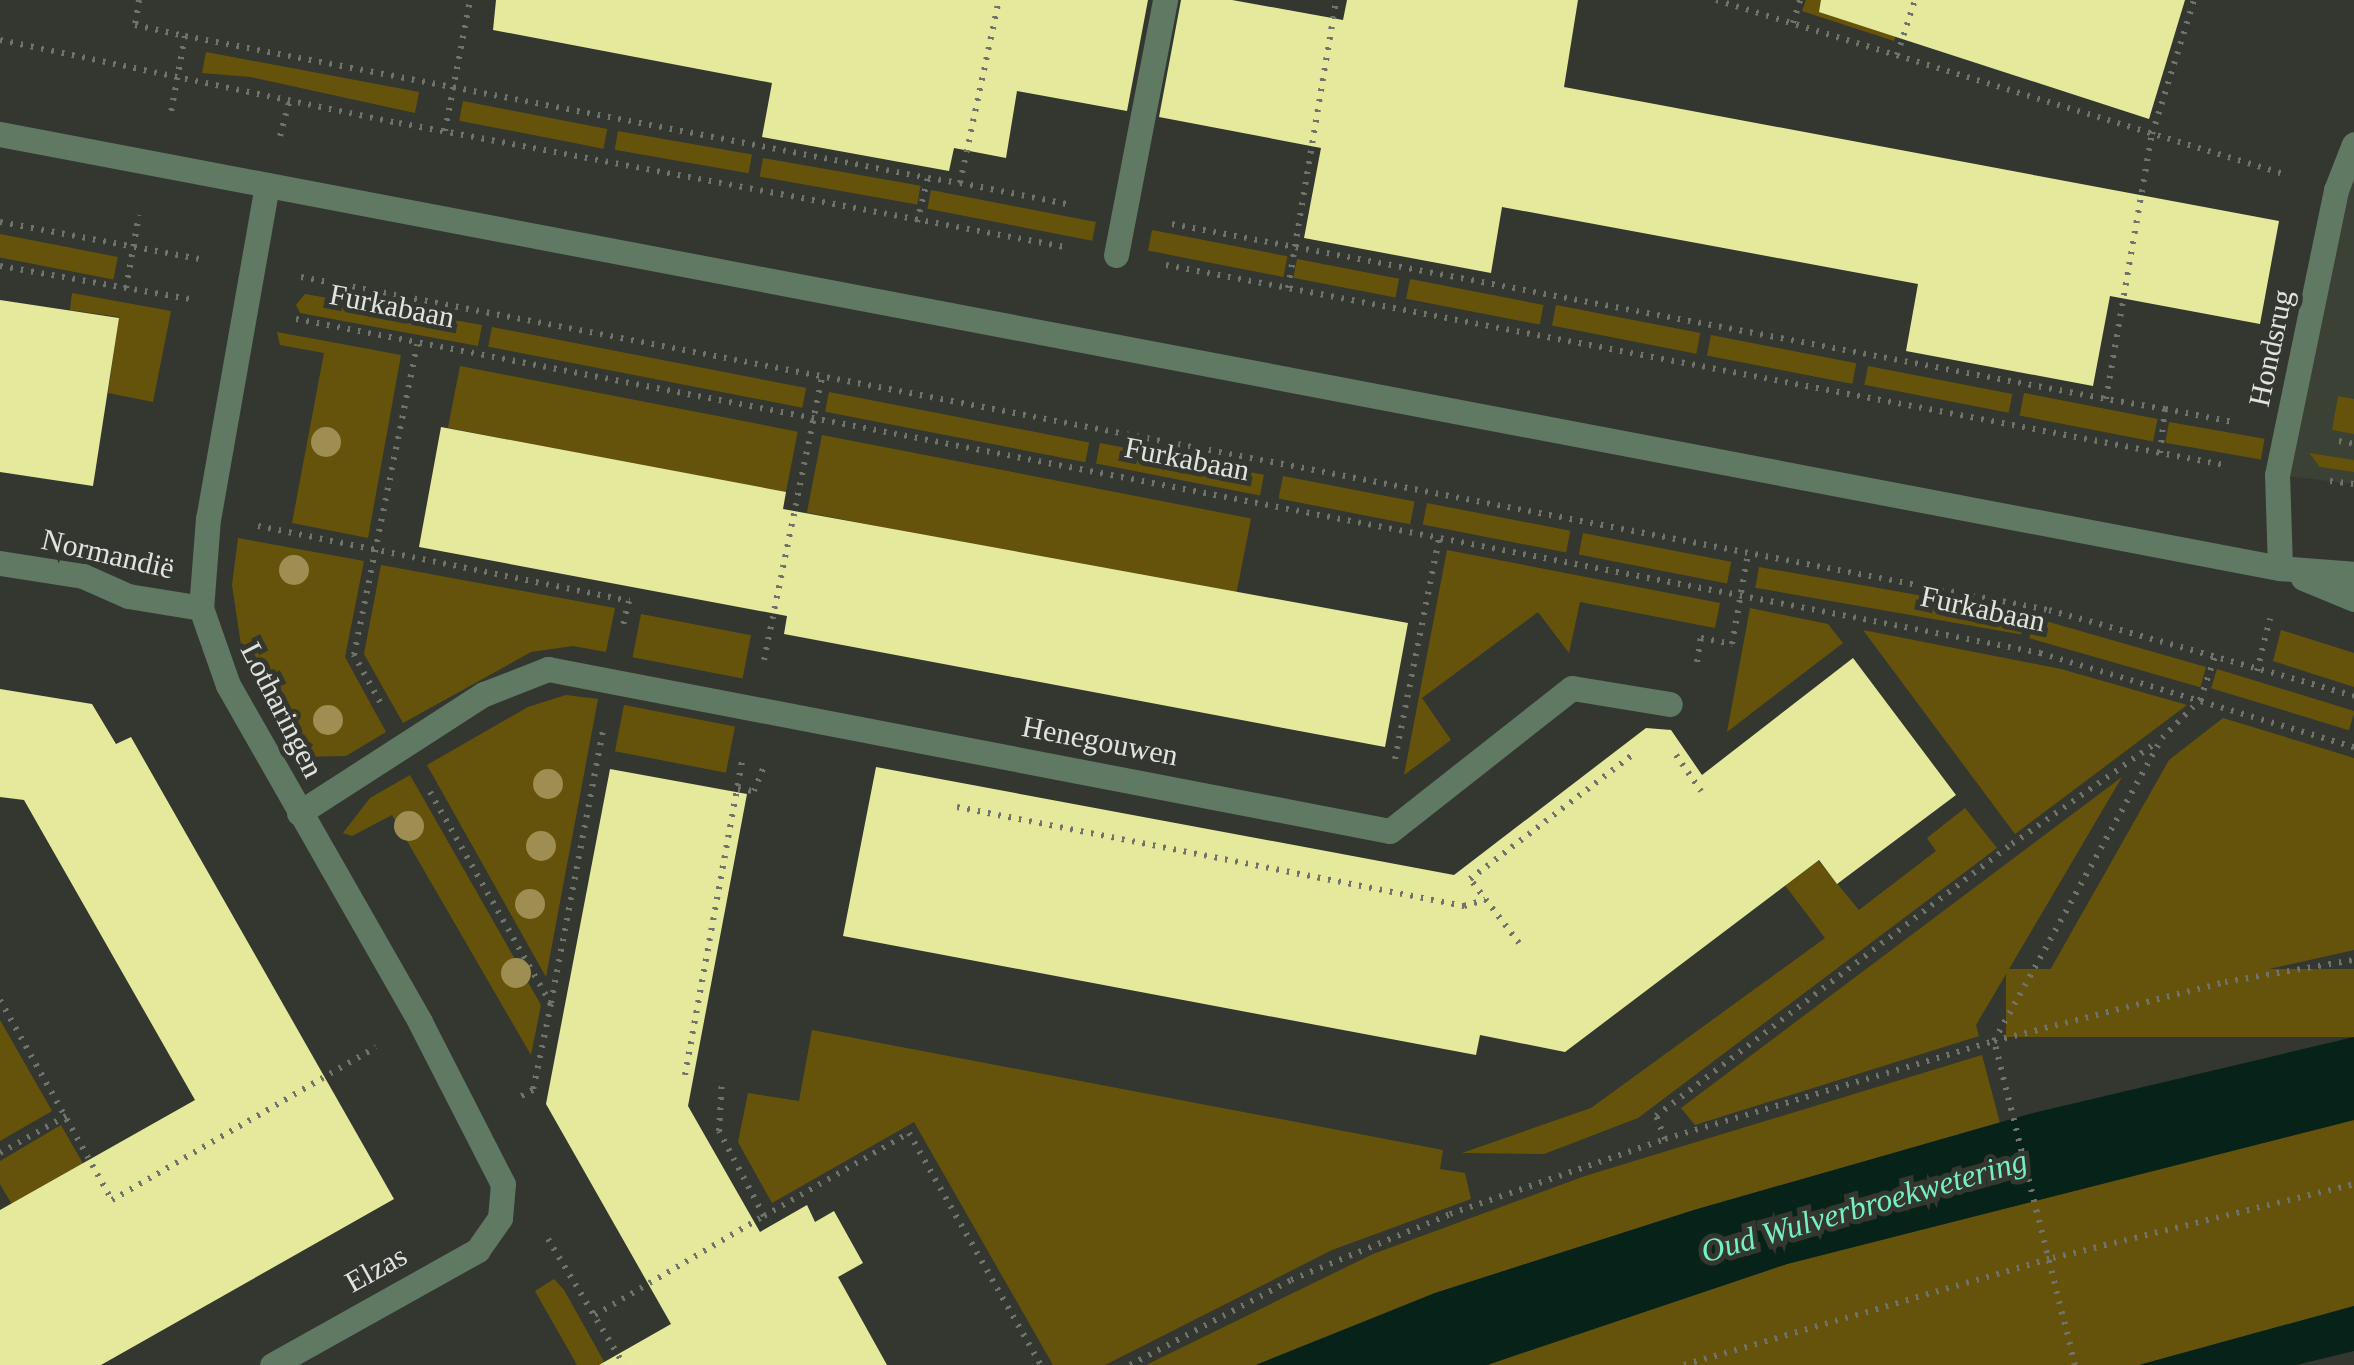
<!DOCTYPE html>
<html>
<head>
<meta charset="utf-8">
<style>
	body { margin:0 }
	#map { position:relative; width:2354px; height:1365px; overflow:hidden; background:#343730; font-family:"Times New Roman",serif }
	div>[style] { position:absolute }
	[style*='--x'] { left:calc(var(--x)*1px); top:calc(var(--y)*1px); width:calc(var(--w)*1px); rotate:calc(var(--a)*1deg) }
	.built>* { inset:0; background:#3b4135 }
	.green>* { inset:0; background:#66530b; transform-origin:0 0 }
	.water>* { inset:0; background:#072319 }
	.building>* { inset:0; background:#e5e99b }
	.path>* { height:6px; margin-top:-3px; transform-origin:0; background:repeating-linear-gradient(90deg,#70726c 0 2.5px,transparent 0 10.5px) }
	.minor>* { height:25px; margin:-12.5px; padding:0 12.5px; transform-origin:12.5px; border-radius:12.5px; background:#607963 }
	.trees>* { width:30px; height:30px; margin:-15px; border-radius:50%; background:#9f8e52 }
	span { translate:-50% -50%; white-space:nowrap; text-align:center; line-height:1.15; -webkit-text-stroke:10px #343730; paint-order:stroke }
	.street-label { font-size:30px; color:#e1e3df }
	.water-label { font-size:32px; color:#77f0c0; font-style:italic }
</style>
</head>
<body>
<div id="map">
	<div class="built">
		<i style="clip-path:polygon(2354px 144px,2354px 484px,2277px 475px)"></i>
	</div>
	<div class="green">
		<i style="clip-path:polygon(1806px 0,1908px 0,1894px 41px,1802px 11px)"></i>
		<i style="clip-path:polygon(206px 52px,419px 92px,415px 113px,250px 77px,202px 73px)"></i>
		<i style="left:463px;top:101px;width:147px;height:20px;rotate:11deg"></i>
		<i style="left:618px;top:131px;width:136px;height:19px;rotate:10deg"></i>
		<i style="left:763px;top:158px;width:160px;height:19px;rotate:10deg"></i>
		<i style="left:931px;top:190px;width:168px;height:19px;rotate:11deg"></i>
		<i style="left:1152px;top:230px;width:138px;height:21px;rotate:11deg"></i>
		<i style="left:0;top:234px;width:120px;height:23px;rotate:11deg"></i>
		<i style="left:1297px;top:259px;width:104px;height:19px;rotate:11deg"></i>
		<i style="left:1410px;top:279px;width:136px;height:20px;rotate:11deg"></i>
		<i style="clip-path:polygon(72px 293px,171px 311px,153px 402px,108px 393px,119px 317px,70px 310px)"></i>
		<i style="clip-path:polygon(305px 294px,482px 325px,478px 346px,300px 313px,296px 305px)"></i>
		<i style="left:1556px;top:305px;width:147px;height:21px;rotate:11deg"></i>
		<i style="left:492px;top:327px;width:320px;height:20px;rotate:11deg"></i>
		<i style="clip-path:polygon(277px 332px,401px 355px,368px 538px,292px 523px,324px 353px,280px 345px)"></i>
		<i style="left:1711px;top:335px;width:148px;height:21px;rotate:11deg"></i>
		<i style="left:460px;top:366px;width:344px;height:63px;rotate:11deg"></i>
		<i style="left:1868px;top:366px;width:147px;height:19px;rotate:11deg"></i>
		<i style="left:829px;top:392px;width:265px;height:20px;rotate:11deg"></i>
		<i style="left:2024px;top:393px;width:136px;height:23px;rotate:11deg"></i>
		<i style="clip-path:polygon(2338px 396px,2354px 399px,2354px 434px,2332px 430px)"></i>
		<i style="left:2169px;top:422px;width:97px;height:21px;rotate:10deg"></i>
		<i style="left:822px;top:435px;width:437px;height:79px;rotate:11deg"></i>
		<i style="left:1100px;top:443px;width:167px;height:21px;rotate:11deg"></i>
		<i style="clip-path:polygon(2309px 453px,2354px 460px,2354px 472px,2320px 467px)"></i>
		<i style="left:1283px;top:476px;width:134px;height:23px;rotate:11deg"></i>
		<i style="left:1427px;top:503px;width:146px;height:22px;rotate:11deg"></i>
		<i style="left:1583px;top:533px;width:151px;height:22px;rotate:11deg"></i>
		<i style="clip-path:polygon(238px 538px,364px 561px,345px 657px,386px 732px,346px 756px,299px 757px,241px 645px,232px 585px)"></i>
		<i style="clip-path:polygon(1447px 550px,1720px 603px,1715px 628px,1580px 602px,1569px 653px,1538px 612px,1422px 698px,1451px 740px,1404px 775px)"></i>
		<i style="clip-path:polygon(381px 565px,615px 608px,606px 652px,573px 646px,531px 652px,403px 723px,364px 654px)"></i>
		<i style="left:1759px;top:567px;width:270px;height:21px;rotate:10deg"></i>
		<i style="clip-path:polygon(1750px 608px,1828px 624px,1843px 643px,1727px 732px)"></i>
		<i style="left:641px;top:614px;width:112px;height:44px;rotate:11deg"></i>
		<i style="left:2035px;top:618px;width:178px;height:21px;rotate:16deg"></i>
		<i style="clip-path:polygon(1863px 630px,2061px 669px,2187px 705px,2015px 834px)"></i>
		<i style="clip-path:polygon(2281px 630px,2354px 653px,2354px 687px,2273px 661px)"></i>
		<i style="left:2217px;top:669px;width:144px;height:20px;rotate:17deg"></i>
		<i style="clip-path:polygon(566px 695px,598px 699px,546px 977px,427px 765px,528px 707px)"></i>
		<i style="left:624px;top:705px;width:113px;height:47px;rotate:11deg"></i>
		<i style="clip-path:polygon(2223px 718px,2354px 758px,2354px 950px,2019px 1025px,2169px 760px)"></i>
		<i style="clip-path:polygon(410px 775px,541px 1005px,531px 1055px,392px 815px,352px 836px,343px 833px,370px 798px)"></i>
		<i style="clip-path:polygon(2122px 777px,1976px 1025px,1979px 1036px,1695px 1125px,1681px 1108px)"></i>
		<i style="clip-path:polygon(1965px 808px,1997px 848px,1638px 1118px,1544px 1154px,1462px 1153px,1591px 1108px,1825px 938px,1784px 884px,1816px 858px,1859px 910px,1936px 851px,1927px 838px)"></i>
		<i style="left:2354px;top:969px;width:68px;height:348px;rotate:90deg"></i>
		<i style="clip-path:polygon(0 1020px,52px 1111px,0 1141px)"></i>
		<i style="clip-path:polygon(812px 1030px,1443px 1150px,1440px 1169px,1465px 1173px,1471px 1199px,1332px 1250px,1105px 1365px,1053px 1365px,914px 1122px,772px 1203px,738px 1142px,748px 1093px,799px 1101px)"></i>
		<i style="clip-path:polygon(1982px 1055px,2000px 1123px,1694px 1210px,1435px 1293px,1256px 1365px,1146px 1365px,1373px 1254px,1585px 1176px)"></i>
		<i style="clip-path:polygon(2354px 1120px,2354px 1306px,2139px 1365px,1487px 1365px,1787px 1264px)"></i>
		<i style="clip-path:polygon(61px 1125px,98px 1190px,27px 1230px,0 1184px,0 1161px)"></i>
		<i style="clip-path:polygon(554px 1279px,564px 1290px,606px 1365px,577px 1365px,535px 1291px)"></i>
	</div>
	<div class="water">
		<i style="clip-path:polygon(2354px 1037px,2354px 1120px,1787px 1264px,1487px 1365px,1256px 1365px,1435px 1293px,1694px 1210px,2029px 1114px)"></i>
		<i style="clip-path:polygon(2354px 1306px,2354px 1351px,2296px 1365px,2139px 1365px)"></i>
	</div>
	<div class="building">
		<i style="clip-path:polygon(496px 0,1148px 0,1127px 111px,1017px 91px,1006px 158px,954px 148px,949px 171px,762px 137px,772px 83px,493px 30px)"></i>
		<i style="clip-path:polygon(1181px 0,1232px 0,1343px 20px,1347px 0,1578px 0,1564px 87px,2279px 221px,2260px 324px,2110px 296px,2093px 386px,1906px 351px,1918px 284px,1502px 207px,1491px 273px,1304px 238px,1321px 148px,1159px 117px)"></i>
		<i style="clip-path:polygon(1821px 0,2185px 0,2149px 119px,1819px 12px)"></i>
		<i style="clip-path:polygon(0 300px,119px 318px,93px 486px,0 472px)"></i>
		<i style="clip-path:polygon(441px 427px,786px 492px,783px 509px,1408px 623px,1385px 747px,784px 634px,787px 616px,419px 547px)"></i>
		<i style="clip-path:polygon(1853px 658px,1956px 795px,1837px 884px,1819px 860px,1565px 1052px,1480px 1035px,1476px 1055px,843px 936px,876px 767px,1454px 875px,1646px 728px,1671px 730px,1702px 775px)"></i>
		<i style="clip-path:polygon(0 689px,92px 704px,116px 744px,131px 737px,394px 1199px,101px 1365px,0 1365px,0 1210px,195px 1100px,24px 800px,0 797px)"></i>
		<i style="clip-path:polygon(610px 769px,747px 794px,688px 1106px,760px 1232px,807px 1205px,815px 1222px,834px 1211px,863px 1263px,838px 1277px,887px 1365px,599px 1365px,671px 1324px,546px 1104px)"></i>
	</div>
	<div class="path">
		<i style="--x:139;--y:0;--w:25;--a:99"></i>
		<i style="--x:135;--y:25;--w:51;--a:12.4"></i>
		<i style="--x:185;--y:36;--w:77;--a:100.4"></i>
		<i style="--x:1716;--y:0;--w:597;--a:17.04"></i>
		<i style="--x:1793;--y:23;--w:24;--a:-73"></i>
		<i style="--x:185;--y:36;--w:756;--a:10.82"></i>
		<i style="--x:0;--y:40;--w:408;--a:11.8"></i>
		<i style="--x:399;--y:123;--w:677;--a:10.55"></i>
		<i style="--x:1897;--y:55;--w:58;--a:-71.9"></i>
		<i style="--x:445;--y:131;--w:133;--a:-79.2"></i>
		<i style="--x:280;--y:136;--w:39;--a:-75"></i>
		<i style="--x:960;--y:183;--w:114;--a:11.1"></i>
		<i style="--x:0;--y:222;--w:203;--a:10.5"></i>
		<i style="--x:917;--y:222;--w:45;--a:-76"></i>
		<i style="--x:928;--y:178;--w:32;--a:9"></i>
		<i style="--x:960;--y:183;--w:187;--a:-78"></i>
		<i style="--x:1172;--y:224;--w:950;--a:10.61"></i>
		<i style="--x:1166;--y:265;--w:1077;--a:10.7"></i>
		<i style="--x:0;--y:266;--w:198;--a:9.9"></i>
		<i style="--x:301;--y:277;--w:1779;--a:10.79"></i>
		<i style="--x:2049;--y:610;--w:317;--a:15.7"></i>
		<i style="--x:126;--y:288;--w:74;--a:-79.9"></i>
		<i style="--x:1288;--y:288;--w:292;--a:-80.5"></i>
		<i style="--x:296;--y:319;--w:1776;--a:10.84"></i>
		<i style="--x:2040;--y:653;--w:328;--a:16.7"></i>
		<i style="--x:2165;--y:409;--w:69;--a:10.8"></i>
		<i style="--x:2339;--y:441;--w:15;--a:11"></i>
		<i style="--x:2160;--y:453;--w:44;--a:-83.5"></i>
		<i style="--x:2165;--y:409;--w:60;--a:-170.4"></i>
		<i style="--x:2106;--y:399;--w:269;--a:-80.2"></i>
		<i style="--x:2152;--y:134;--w:140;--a:-72.6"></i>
		<i style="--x:2330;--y:481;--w:24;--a:7"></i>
		<i style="--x:258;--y:526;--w:379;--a:11.4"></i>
		<i style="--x:629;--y:601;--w:30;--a:104"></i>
		<i style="--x:764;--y:660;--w:289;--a:-78.4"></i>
		<i style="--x:1697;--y:662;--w:24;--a:-81"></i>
		<i style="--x:1701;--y:638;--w:32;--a:11"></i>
		<i style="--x:1732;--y:644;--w:92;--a:-80"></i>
		<i style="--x:2257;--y:671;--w:54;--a:-76"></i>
		<i style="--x:380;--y:702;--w:54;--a:-119"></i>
		<i style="--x:354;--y:655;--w:317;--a:-78.5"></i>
		<i style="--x:1676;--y:755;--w:44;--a:55.2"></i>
		<i style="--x:1395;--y:759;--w:224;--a:-78.7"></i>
		<i style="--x:738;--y:789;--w:16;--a:7"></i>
		<i style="--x:754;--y:791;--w:24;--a:-68"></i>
		<i style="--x:430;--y:792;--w:244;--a:60.3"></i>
		<i style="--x:551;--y:1004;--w:88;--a:101.8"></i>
		<i style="--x:533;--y:1090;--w:20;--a:153"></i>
		<i style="--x:957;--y:807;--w:517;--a:11.05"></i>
		<i style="--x:1464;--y:906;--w:22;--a:-16"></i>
		<i style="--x:1519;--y:943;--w:81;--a:-127.4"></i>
		<i style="--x:1470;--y:879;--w:208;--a:-37.4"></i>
		<i style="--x:0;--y:1000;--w:229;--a:60.8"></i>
		<i style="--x:112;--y:1200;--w:305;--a:-30.1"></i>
		<i style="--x:551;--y:1003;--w:277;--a:-79.2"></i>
		<i style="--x:685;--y:1075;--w:320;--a:-79.7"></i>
		<i style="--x:1665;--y:1139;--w:25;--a:-111"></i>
		<i style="--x:1656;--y:1116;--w:448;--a:-37.4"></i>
		<i style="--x:2012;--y:844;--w:177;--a:-35.1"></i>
		<i style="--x:0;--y:1153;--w:76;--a:-29.3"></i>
		<i style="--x:764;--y:1216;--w:167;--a:-29.8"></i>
		<i style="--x:909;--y:1133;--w:267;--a:60.4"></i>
		<i style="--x:548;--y:1239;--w:147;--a:58.9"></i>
		<i style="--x:595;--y:1315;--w:196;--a:-30.4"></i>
		<i style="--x:764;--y:1216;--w:96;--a:-117.9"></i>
		<i style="--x:719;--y:1131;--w:51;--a:-86.6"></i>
		<i style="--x:1130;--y:1365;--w:182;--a:-27.8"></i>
		<i style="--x:1291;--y:1280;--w:172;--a:-22.5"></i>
		<i style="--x:1450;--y:1214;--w:228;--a:-19.2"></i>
		<i style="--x:1665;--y:1139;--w:343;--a:-16.6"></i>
		<i style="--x:1994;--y:1041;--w:238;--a:-14.3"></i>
		<i style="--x:2225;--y:982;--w:131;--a:-9.7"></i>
		<i style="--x:1684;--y:1365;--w:384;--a:-16.2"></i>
		<i style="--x:2053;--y:1258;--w:310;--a:-13.8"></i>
		<i style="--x:2075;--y:1365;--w:334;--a:-104"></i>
		<i style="--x:1994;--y:1041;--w:346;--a:-61"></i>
		<i style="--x:2162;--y:738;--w:54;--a:-45"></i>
		<i style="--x:2200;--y:700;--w:46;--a:-70.8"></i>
	</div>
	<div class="minor">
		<i style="--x:0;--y:134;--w:2321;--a:10.78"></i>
		<i style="--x:2280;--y:568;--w:74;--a:4.6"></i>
		<i style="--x:267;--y:185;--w:338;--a:100"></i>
		<i style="--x:208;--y:518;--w:90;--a:94.4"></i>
		<i style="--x:201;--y:608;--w:82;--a:70.7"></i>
		<i style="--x:228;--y:685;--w:388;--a:60.3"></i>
		<i style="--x:420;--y:1022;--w:182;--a:62.9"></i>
		<i style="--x:503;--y:1184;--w:34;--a:95"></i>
		<i style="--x:500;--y:1218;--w:39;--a:125"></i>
		<i style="--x:478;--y:1250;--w:236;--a:150.8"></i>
		<i style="--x:1116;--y:255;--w:260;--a:-79.1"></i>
		<i style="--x:0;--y:563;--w:84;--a:8.9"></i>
		<i style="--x:83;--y:576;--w:49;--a:24"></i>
		<i style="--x:128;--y:596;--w:74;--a:9.3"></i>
		<i style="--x:2280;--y:568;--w:93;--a:-91.8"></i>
		<i style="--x:2277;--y:475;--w:291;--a:-78.3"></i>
		<i style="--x:2336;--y:190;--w:49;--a:-68.6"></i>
		<i style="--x:2303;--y:578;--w:55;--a:22.4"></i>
		<i style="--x:299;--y:813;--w:220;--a:-32.8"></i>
		<i style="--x:484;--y:694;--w:69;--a:-21.3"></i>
		<i style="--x:548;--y:669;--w:857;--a:10.89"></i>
		<i style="--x:1390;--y:831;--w:231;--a:-38.2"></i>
		<i style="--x:1572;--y:688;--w:99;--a:9.3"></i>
	</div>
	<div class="trees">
		<i style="left:326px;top:442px"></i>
		<i style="left:294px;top:570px"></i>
		<i style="left:328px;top:720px"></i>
		<i style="left:548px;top:784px"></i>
		<i style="left:409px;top:826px"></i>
		<i style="left:541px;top:846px"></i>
		<i style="left:530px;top:904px"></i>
		<i style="left:516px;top:973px"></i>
	</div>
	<div class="street-label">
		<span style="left:392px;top:306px;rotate:11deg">Furkabaan</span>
		<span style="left:2271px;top:348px;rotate:-78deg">Hondsrug</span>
		<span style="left:1187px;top:459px;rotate:11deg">Furkabaan</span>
		<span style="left:108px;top:554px;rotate:13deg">Normandië</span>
		<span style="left:1983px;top:609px;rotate:12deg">Furkabaan</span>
		<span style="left:282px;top:710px;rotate:63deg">Lotharingen</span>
		<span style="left:1100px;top:741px;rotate:11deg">Henegouwen</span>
		<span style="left:376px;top:1269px;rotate:-29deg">Elzas</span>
	</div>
	<div class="water-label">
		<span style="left:1864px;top:1206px;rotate:-16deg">Oud Wulverbroekwetering</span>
	</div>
</div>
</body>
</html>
